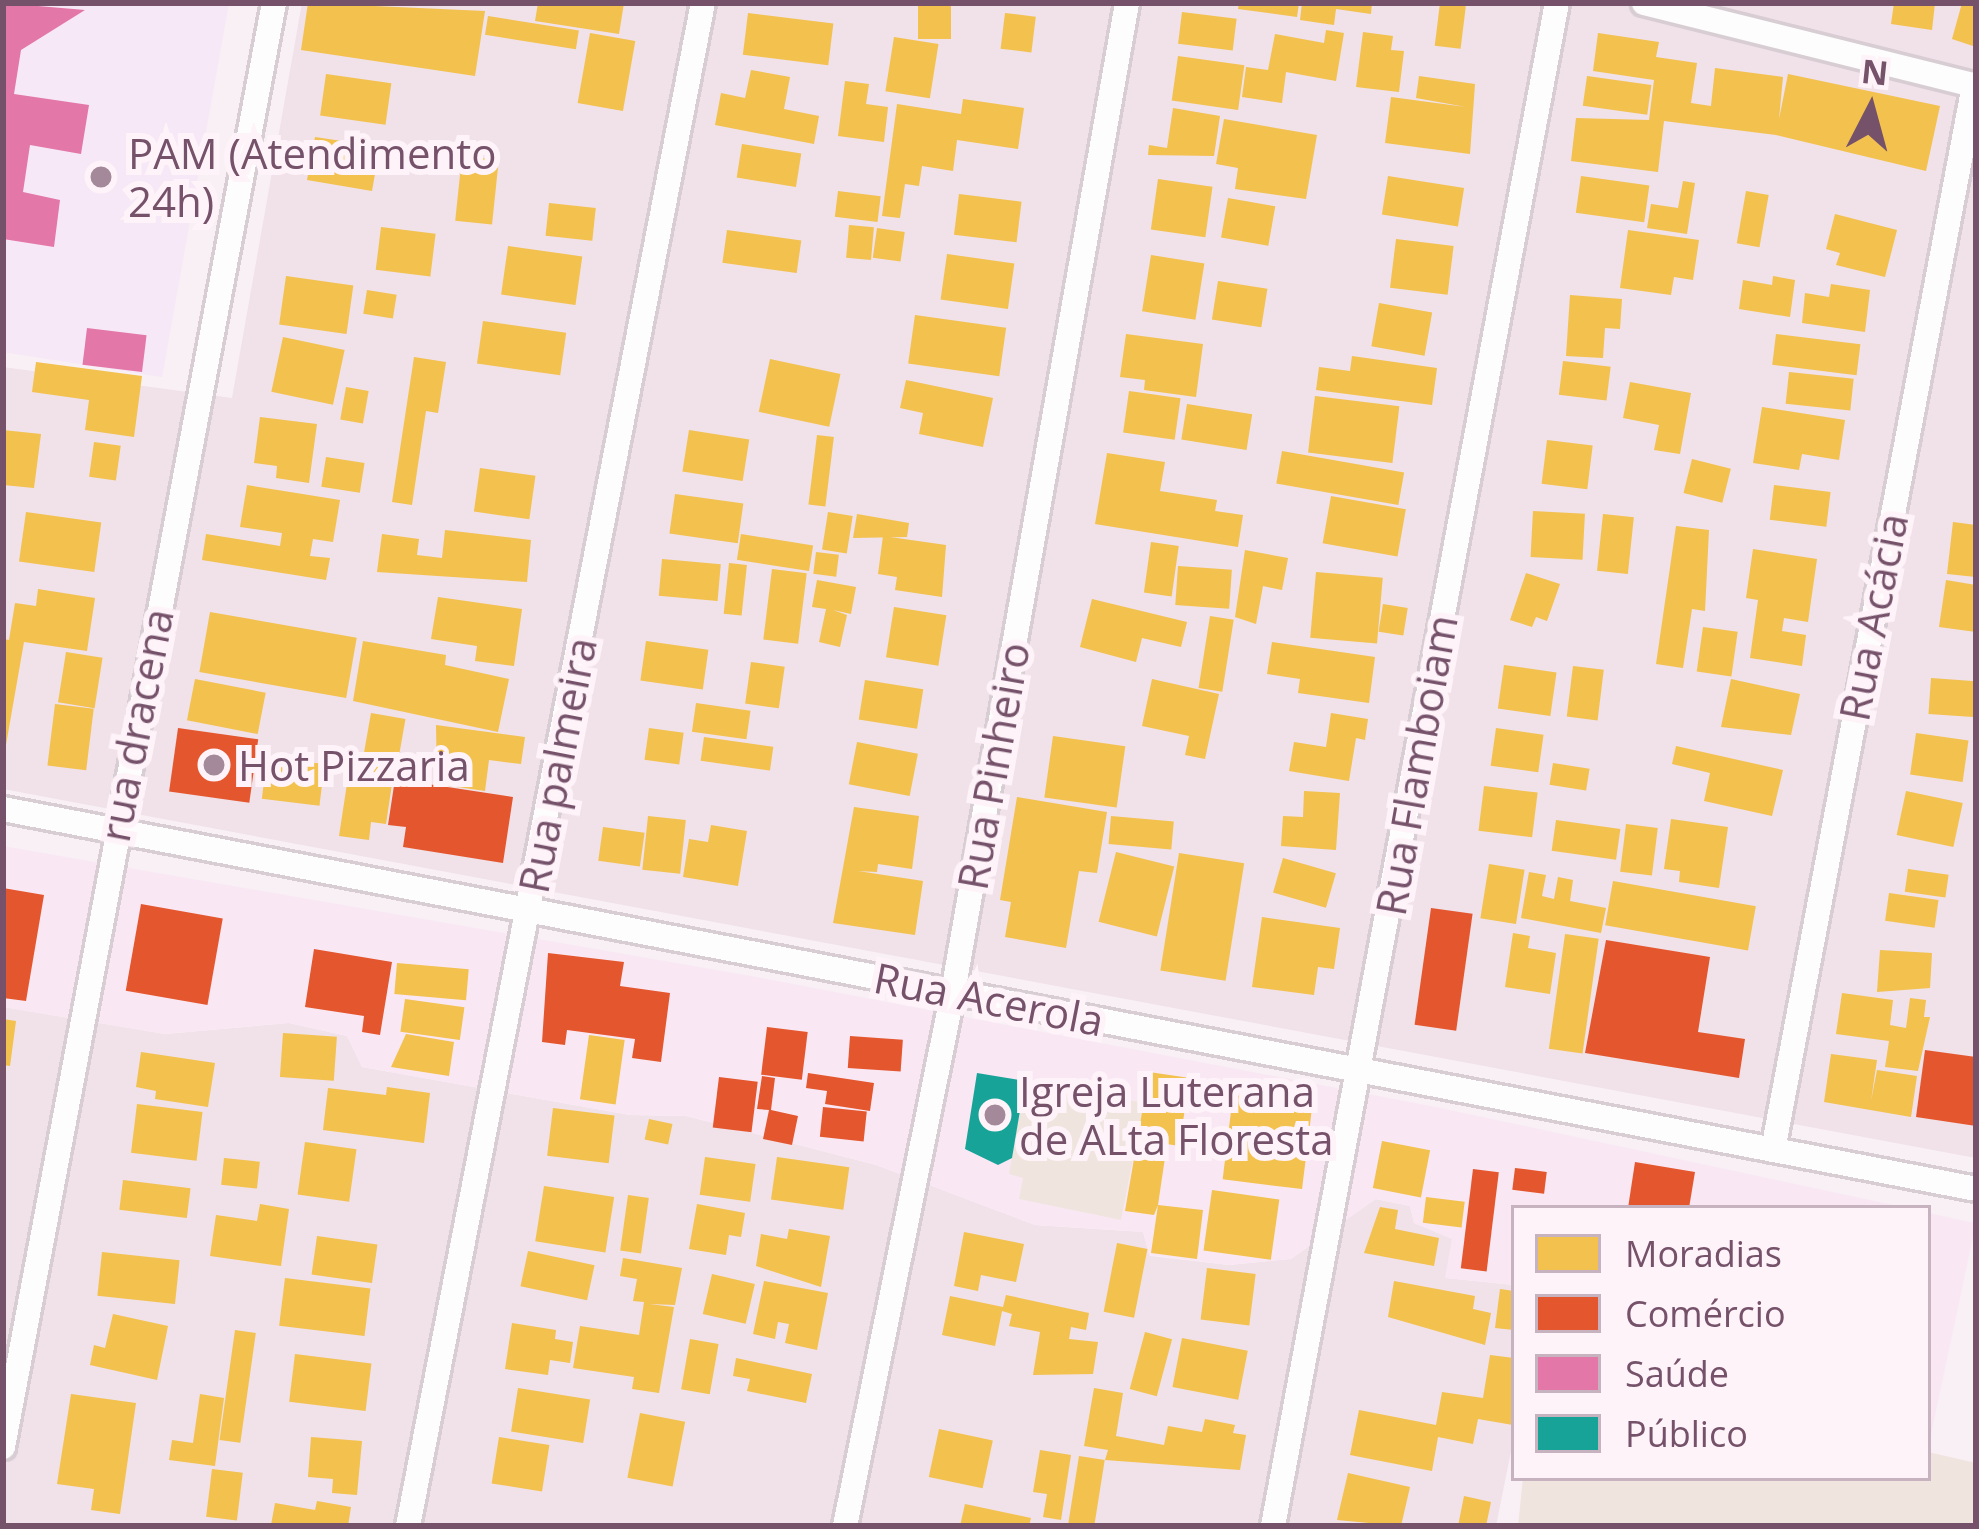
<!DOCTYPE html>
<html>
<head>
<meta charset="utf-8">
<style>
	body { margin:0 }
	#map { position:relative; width:1979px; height:1529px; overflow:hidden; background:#f8f0f4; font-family:"Open Sans",sans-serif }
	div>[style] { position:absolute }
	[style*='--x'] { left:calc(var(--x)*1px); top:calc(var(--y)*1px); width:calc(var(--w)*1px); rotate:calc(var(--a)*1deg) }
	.residential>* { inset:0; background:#f1e1e9 }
	.commercial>* { inset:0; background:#f9e8f4; transform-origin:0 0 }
	.medical>* { inset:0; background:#f6e8f6 }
	.green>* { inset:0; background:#efe4de }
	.homes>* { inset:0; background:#f2c14e; transform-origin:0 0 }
	.shops>* { inset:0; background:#e4572e; transform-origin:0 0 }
	.health>* { inset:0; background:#e377a8; transform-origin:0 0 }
	.public>* { inset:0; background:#17a398 }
	.roads { filter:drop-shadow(3px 0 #d7cdd3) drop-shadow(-3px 0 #d7cdd3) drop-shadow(0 3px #d7cdd3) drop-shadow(0 -3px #d7cdd3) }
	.minor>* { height:24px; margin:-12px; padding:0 12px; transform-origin:12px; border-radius:12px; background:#fefdfd }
	.dots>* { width:33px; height:33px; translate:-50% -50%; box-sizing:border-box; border:6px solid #fef3f8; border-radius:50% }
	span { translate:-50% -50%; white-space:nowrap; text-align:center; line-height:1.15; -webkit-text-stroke:12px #fef3f8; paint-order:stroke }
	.poi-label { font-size:42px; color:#75516a }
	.left { translate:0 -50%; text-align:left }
	.street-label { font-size:42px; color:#75516a }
	.frame { position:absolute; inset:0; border:6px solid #75516a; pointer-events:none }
	.legend { position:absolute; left:1511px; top:1205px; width:420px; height:276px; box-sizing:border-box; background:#fef3f8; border:3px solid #c7b2bf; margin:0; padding:15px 21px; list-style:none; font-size:36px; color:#75516a }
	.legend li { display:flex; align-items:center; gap:24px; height:60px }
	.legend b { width:60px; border:3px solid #c7b2bf }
	.north { position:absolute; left:1811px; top:48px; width:120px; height:120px; -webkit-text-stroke:9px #fef3f8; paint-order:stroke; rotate:6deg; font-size:33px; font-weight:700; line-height:48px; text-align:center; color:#75516a }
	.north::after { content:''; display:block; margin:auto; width:42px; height:54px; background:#75516a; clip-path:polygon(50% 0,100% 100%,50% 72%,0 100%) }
</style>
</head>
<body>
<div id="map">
	<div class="residential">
		<i style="clip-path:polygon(302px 3px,1976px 3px,1976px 1158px,3px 789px,3px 367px,232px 398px)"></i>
		<i style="clip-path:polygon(3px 1007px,165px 1034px,289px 1023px,347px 1036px,362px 1067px,630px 1115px,686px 1116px,876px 1165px,1035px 1225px,1143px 1232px,1150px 1256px,1229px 1265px,1291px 1259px,1375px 1199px,1410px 1206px,1414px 1223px,1453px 1239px,1446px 1278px,1514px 1285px,1514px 1436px,1496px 1526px,3px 1526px)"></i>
	</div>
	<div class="commercial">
		<i style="clip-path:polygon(3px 846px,751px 976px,1436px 1107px,1907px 1208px,1514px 1208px,1514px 1285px,1445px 1278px,1452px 1239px,1414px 1223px,1410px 1206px,1376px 1199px,1291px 1259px,1229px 1265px,1149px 1255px,1143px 1232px,1035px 1225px,876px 1165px,686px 1116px,630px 1115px,362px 1067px,347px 1036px,289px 1023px,165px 1034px,3px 1007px)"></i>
		<i style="left:1928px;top:1213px;width:49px;height:232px;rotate:12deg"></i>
	</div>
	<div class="medical">
		<i style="clip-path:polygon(3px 3px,229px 3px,162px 377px,3px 352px)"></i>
	</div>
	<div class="green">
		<i style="clip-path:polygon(1025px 1081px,1144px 1103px,1121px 1220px,1019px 1199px,1023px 1178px,1009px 1174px)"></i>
		<i style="clip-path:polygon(1928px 1452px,1976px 1463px,1976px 1526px,1518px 1526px,1523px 1478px,1928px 1478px)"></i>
	</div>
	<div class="homes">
		<i style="clip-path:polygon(308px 3px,485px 11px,475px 76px,301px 50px)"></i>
		<i style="clip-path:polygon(538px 3px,624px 3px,619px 34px,535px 21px)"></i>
		<i style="left:918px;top:3px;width:33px;height:36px"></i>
		<i style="clip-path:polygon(1239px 3px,1299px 3px,1297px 17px,1238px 9px)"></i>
		<i style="clip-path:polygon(1302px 3px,1372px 3px,1371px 14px,1336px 9px,1334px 25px,1300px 20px)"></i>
		<i style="left:1440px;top:3px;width:26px;height:43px;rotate:7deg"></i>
		<i style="clip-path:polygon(1894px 3px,1935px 3px,1932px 30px,1891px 24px)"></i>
		<i style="clip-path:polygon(1962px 3px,1976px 3px,1976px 47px,1952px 39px)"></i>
		<i style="left:1182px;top:12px;width:55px;height:32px;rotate:7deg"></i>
		<i style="left:748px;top:13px;width:86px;height:42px;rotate:7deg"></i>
		<i style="left:1005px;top:13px;width:31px;height:36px;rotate:7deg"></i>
		<i style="left:488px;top:16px;width:92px;height:19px;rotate:9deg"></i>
		<i style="clip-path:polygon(1326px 30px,1344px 33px,1336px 81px,1286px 72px,1282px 103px,1242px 97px,1246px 67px,1268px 70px,1275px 34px,1324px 43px)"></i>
		<i style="clip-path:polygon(1363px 32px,1393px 36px,1391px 50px,1404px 51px,1399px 92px,1356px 87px)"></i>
		<i style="left:590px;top:33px;width:46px;height:71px;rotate:10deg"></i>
		<i style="clip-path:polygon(1598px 33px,1659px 42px,1656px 57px,1697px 63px,1691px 103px,1711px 106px,1715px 68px,1783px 77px,1779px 119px,1788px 74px,1940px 106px,1926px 171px,1776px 135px,1664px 121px,1658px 172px,1571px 161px,1576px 118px,1649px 120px,1654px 80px,1593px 71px)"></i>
		<i style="left:894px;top:37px;width:45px;height:55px;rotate:9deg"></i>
		<i style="left:1178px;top:56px;width:67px;height:45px;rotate:8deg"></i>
		<i style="clip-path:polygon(751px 70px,790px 77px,784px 109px,819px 116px,814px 144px,715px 125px,721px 93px,745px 98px)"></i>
		<i style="left:326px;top:74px;width:66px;height:42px;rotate:8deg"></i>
		<i style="clip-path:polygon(1419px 76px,1475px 84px,1470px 154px,1385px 143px,1391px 97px,1466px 107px,1416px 98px)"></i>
		<i style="left:1587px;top:76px;width:65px;height:30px;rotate:8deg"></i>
		<i style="clip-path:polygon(845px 81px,869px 84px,866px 104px,888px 107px,884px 142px,838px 136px)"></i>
		<i style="clip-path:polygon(963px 99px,1024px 108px,1018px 149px,957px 140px,953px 171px,922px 166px,919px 186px,905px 184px,900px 218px,882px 216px,897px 104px,961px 114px)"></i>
		<i style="clip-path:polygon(1173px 108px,1220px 116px,1214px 156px,1148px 155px,1149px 145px,1167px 148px)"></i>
		<i style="clip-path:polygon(1224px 119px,1317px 135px,1306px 199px,1235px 189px,1238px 168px,1216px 164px)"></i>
		<i style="clip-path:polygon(315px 137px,362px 144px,360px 154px,378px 157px,372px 191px,307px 180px)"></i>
		<i style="left:742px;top:144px;width:60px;height:34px;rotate:9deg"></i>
		<i style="left:462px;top:156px;width:37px;height:65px;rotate:6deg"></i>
		<i style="left:1388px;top:176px;width:77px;height:39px;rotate:9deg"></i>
		<i style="left:1581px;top:176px;width:69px;height:37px;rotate:8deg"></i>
		<i style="left:1158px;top:179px;width:55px;height:51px;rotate:8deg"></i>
		<i style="clip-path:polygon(1683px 181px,1695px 183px,1687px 234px,1647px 228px,1651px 204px,1678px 208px)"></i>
		<i style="left:838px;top:191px;width:43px;height:26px;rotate:7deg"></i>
		<i style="left:1746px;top:191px;width:23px;height:53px;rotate:10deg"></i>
		<i style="left:959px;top:194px;width:63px;height:41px;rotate:7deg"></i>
		<i style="left:1228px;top:198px;width:48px;height:40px;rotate:10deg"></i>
		<i style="left:549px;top:203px;width:47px;height:33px;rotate:6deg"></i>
		<i style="clip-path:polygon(1835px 214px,1897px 230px,1885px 277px,1836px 265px,1840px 253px,1826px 249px)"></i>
		<i style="left:849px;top:225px;width:25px;height:33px;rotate:5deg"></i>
		<i style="left:381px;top:227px;width:55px;height:43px;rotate:7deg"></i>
		<i style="left:877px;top:228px;width:28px;height:30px;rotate:8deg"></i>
		<i style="left:727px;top:230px;width:75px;height:33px;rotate:8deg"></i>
		<i style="clip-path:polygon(1628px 230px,1699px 240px,1693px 280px,1674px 277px,1671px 295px,1620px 288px)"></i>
		<i style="left:1396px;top:239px;width:58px;height:49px;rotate:7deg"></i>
		<i style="left:508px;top:246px;width:75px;height:49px;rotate:8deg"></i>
		<i style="left:947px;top:254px;width:68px;height:46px;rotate:8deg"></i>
		<i style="left:1151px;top:255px;width:54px;height:57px;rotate:9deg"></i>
		<i style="left:286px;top:276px;width:68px;height:49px;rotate:8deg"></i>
		<i style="clip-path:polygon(1773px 276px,1795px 280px,1790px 317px,1739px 309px,1743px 280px,1772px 285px)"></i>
		<i style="left:1218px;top:281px;width:50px;height:39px;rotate:9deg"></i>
		<i style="clip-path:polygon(1831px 284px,1870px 290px,1865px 332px,1802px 323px,1805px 293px,1829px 297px)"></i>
		<i style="left:367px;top:290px;width:30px;height:24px;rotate:9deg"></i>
		<i style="clip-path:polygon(1570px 295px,1622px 299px,1620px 329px,1605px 328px,1603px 358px,1566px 356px)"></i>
		<i style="left:1379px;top:303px;width:54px;height:44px;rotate:10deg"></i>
		<i style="left:915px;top:315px;width:92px;height:49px;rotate:8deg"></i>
		<i style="left:483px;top:321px;width:84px;height:43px;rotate:8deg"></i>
		<i style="clip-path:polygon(1126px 334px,1203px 344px,1196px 397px,1144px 390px,1145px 380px,1120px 377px)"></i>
		<i style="left:1776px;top:334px;width:85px;height:31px;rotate:7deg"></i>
		<i style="left:283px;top:337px;width:63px;height:56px;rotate:12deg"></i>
		<i style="clip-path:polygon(1352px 356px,1437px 368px,1432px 405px,1316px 390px,1319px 367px,1350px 371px)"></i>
		<i style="clip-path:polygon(414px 357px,446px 362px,438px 413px,426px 411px,412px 505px,392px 502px)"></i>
		<i style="left:770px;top:359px;width:72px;height:54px;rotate:12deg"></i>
		<i style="left:1563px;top:361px;width:48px;height:34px;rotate:7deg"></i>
		<i style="clip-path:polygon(36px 362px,142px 376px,134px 437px,85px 430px,89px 400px,32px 392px)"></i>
		<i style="left:1789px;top:372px;width:65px;height:32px;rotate:6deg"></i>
		<i style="clip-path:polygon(906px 380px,993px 398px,983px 447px,919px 434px,923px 413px,900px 408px)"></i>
		<i style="clip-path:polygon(1630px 382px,1691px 393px,1680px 454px,1654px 450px,1659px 425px,1623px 418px)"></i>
		<i style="left:346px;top:387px;width:23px;height:33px;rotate:10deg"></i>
		<i style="left:1129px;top:391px;width:52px;height:42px;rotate:8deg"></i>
		<i style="left:1315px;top:396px;width:85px;height:57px;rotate:7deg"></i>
		<i style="left:1187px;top:404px;width:66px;height:36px;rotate:9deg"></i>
		<i style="clip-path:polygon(1762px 407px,1845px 420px,1839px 460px,1802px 454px,1799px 470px,1753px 463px)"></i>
		<i style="clip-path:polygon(260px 417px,317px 424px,309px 483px,276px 478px,277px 466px,254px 463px)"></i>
		<i style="clip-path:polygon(3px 430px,41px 434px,34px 488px,3px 485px)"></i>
		<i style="left:689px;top:430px;width:61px;height:42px;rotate:9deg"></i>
		<i style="left:817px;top:435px;width:17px;height:70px;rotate:7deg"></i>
		<i style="left:1547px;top:440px;width:46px;height:44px;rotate:7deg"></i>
		<i style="left:94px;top:442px;width:27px;height:35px;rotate:8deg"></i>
		<i style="left:1282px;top:451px;width:124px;height:33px;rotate:10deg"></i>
		<i style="clip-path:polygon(1107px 453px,1165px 462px,1160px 491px,1217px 500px,1215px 511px,1243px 515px,1238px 547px,1095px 524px)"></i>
		<i style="left:326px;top:457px;width:39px;height:30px;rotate:9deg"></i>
		<i style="left:1692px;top:459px;width:40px;height:35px;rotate:14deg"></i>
		<i style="left:480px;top:468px;width:56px;height:44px;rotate:8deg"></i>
		<i style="clip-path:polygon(247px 485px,340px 500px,333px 542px,313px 539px,310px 556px,330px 558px,326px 580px,202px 560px,206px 534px,280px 546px,282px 533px,240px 527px)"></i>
		<i style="left:1774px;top:485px;width:57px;height:35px;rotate:7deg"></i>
		<i style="left:675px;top:494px;width:69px;height:40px;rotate:8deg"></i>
		<i style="left:1331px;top:496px;width:76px;height:48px;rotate:10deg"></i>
		<i style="left:1533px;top:511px;width:52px;height:46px;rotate:3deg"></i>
		<i style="left:26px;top:512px;width:76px;height:50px;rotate:8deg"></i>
		<i style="left:828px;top:512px;width:25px;height:38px;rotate:9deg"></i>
		<i style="clip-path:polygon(857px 514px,909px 523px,907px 537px,853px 538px)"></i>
		<i style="left:1603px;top:514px;width:31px;height:57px;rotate:6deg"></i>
		<i style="clip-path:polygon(1953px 522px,1976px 525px,1976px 577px,1947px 574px)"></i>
		<i style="clip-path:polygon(1676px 526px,1709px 530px,1705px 611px,1692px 609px,1683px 668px,1656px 664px)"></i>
		<i style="clip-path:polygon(445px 530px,531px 540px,527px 582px,377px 572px,382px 534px,419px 539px,417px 555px,442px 558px)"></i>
		<i style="left:741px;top:534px;width:73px;height:26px;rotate:9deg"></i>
		<i style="clip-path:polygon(883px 536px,946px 545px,942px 597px,895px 590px,897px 577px,878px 574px)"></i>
		<i style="left:1151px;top:542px;width:28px;height:51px;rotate:8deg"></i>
		<i style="clip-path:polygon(1753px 549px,1817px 559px,1808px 622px,1784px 618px,1782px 631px,1806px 635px,1802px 666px,1750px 658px,1758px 600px,1746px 598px)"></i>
		<i style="clip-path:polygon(1245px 550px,1288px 558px,1282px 590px,1263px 586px,1256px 624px,1235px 617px)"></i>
		<i style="left:816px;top:552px;width:23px;height:22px;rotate:7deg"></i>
		<i style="left:662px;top:559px;width:59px;height:37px;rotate:5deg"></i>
		<i style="left:729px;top:563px;width:18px;height:51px;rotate:6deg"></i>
		<i style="left:1178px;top:566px;width:54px;height:39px;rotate:4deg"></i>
		<i style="left:772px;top:569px;width:35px;height:71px;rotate:7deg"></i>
		<i style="left:1316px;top:572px;width:67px;height:66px;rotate:5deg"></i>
		<i style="clip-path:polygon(1526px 573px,1560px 584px,1547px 621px,1536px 617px,1532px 627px,1510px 620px)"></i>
		<i style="clip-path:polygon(817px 580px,856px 587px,851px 614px,833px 610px,847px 615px,840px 647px,819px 642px,826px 609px,812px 607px)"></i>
		<i style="clip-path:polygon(1946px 580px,1976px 585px,1976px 632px,1939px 627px)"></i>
		<i style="clip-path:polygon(38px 589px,95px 598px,87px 651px,24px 642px,3px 762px,3px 639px,9px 640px,15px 603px,36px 606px)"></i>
		<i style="clip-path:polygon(438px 597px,522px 609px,514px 666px,475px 661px,477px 646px,431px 639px)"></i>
		<i style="clip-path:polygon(1092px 599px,1187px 622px,1181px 647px,1142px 638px,1136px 662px,1080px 647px)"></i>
		<i style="left:1383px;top:604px;width:25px;height:28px;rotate:9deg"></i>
		<i style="left:894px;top:607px;width:53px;height:51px;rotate:9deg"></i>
		<i style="left:210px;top:612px;width:149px;height:61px;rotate:10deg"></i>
		<i style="left:1210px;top:616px;width:24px;height:73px;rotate:9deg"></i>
		<i style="left:1703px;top:627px;width:35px;height:45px;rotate:8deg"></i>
		<i style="clip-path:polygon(363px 641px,446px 655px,445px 665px,509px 679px,498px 732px,353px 701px)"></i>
		<i style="left:646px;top:641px;width:63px;height:40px;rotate:8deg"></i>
		<i style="clip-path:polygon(1272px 642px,1375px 657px,1369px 703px,1298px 693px,1300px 679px,1267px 674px)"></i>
		<i style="left:66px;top:652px;width:37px;height:51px;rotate:9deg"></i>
		<i style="left:751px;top:662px;width:34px;height:42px;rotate:8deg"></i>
		<i style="left:1504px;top:665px;width:53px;height:44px;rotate:8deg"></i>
		<i style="left:1573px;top:666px;width:31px;height:51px;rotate:7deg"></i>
		<i style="left:1931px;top:678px;width:45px;height:36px;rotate:4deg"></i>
		<i style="left:195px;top:679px;width:72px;height:42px;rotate:11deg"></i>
		<i style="clip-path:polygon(1152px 679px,1219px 694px,1205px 759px,1185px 755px,1189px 736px,1142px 726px)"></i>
		<i style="clip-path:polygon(1731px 679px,1800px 694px,1791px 735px,1721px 727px)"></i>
		<i style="left:865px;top:680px;width:59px;height:40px;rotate:9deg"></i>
		<i style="left:696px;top:703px;width:55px;height:29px;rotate:8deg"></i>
		<i style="left:55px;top:704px;width:39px;height:62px;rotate:7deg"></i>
		<i style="left:371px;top:713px;width:35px;height:58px;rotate:10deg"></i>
		<i style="clip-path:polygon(1331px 713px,1368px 719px,1365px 740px,1356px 738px,1349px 781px,1289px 771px,1294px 742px,1326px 747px)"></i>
		<i style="clip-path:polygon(436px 725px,525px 737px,521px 764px,489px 760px,485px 791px,437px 784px)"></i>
		<i style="left:649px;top:728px;width:35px;height:32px;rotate:8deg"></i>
		<i style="left:1496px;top:728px;width:48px;height:38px;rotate:8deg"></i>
		<i style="left:1916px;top:733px;width:53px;height:42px;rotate:8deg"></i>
		<i style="left:1053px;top:736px;width:73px;height:62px;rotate:8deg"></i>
		<i style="left:704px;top:737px;width:70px;height:24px;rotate:8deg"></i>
		<i style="left:857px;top:742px;width:62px;height:43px;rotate:11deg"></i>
		<i style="clip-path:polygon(1676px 746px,1783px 770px,1772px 816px,1704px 801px,1710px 773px,1672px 764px)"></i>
		<i style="left:267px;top:757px;width:58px;height:42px;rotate:7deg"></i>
		<i style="left:1553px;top:763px;width:37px;height:22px;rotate:9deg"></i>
		<i style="clip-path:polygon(348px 777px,392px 784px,386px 824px,371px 822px,369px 840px,339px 836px)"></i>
		<i style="left:1484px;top:786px;width:54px;height:45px;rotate:7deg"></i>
		<i style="clip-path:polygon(1304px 791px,1340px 793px,1336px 850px,1281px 846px,1283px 816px,1303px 817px)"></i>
		<i style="left:1906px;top:791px;width:58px;height:45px;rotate:12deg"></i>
		<i style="clip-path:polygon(1017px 797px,1107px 812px,1097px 873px,1079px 871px,1066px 948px,1005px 937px,1011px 902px,1000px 900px)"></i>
		<i style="clip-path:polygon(854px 807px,919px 816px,912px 869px,878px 864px,877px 872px,858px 871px,923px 881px,915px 935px,833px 923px)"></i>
		<i style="left:648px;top:816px;width:38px;height:54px;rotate:6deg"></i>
		<i style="left:1111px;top:816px;width:63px;height:28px;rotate:5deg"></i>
		<i style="clip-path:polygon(1671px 819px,1728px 827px,1719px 888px,1679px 882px,1680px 871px,1664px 869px)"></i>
		<i style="left:1556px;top:820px;width:65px;height:31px;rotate:8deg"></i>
		<i style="left:1626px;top:824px;width:32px;height:48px;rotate:7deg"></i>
		<i style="clip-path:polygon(711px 825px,747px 831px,738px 886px,683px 877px,689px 839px,708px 842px)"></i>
		<i style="left:603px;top:827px;width:42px;height:34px;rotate:8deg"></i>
		<i style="left:1116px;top:852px;width:60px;height:72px;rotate:14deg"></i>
		<i style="left:1179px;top:853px;width:66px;height:119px;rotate:9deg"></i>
		<i style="left:1283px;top:858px;width:55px;height:36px;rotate:16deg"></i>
		<i style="left:1489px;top:864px;width:36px;height:55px;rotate:9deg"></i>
		<i style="left:1908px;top:869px;width:41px;height:23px;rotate:8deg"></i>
		<i style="clip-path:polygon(1529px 872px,1546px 875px,1542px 896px,1554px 899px,1558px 877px,1573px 880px,1570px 901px,1606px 908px,1601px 933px,1521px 918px)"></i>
		<i style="left:1613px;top:881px;width:145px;height:45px;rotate:10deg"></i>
		<i style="left:1889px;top:893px;width:50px;height:28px;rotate:8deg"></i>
		<i style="clip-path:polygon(1262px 917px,1340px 928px,1334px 969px,1318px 967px,1314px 995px,1252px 987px)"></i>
		<i style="clip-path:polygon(1513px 933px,1530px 936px,1528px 948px,1556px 953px,1550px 994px,1505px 987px)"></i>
		<i style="left:1565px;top:934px;width:34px;height:116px;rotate:8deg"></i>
		<i style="clip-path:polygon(1880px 950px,1932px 953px,1930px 988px,1877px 992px)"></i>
		<i style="left:397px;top:963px;width:72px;height:31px;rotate:5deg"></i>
		<i style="clip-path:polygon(1842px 993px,1893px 1000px,1890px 1025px,1906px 1028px,1910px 998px,1926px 1000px,1924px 1017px,1930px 1017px,1918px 1071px,1885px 1067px,1889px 1041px,1836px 1034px)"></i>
		<i style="left:405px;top:999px;width:60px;height:33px;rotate:8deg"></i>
		<i style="clip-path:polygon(3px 1019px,16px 1021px,10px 1066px,3px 1065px)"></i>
		<i style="left:283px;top:1033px;width:54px;height:44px;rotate:4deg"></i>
		<i style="clip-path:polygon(406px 1034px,454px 1042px,449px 1076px,391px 1067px)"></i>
		<i style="left:589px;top:1035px;width:36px;height:65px;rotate:8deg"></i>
		<i style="clip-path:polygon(141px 1052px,215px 1063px,208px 1107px,155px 1099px,156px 1091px,136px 1087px)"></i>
		<i style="clip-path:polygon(1831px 1054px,1877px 1060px,1871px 1101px,1877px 1070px,1917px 1076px,1911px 1117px,1824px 1102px)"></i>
		<i style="clip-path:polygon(1149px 1072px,1190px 1078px,1179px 1146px,1167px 1144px,1158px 1205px,1203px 1210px,1197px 1259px,1151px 1253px,1158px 1205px,1154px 1215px,1125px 1211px)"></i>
		<i style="clip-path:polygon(387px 1087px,430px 1093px,424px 1143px,323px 1130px,328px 1088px,386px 1095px)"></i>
		<i style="left:1233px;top:1095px;width:80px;height:85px;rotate:7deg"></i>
		<i style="left:137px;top:1104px;width:66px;height:49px;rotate:7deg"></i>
		<i style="left:553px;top:1108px;width:62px;height:48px;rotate:7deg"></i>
		<i style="left:649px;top:1119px;width:24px;height:21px;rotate:12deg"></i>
		<i style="left:1382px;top:1141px;width:49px;height:48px;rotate:11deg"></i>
		<i style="left:305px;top:1142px;width:52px;height:53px;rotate:8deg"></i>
		<i style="left:705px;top:1157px;width:51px;height:38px;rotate:8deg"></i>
		<i style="left:777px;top:1157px;width:73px;height:43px;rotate:8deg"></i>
		<i style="left:224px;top:1158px;width:36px;height:27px;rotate:6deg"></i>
		<i style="left:123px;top:1180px;width:68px;height:30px;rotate:7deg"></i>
		<i style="left:544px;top:1186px;width:71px;height:56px;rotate:9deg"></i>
		<i style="left:1212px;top:1190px;width:68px;height:61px;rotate:8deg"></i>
		<i style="left:628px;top:1195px;width:21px;height:56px;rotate:8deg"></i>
		<i style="left:1426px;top:1197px;width:39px;height:26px;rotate:7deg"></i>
		<i style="clip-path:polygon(260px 1204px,289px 1209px,281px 1266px,210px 1256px,216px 1215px,257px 1221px)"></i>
		<i style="clip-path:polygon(697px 1204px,745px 1213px,741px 1237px,729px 1235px,726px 1255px,689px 1249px)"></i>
		<i style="clip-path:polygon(1380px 1207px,1398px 1210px,1395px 1229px,1439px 1238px,1434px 1266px,1364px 1253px)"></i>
		<i style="clip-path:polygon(789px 1229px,830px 1236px,821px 1287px,756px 1266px,761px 1234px,787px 1239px)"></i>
		<i style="clip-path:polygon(964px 1232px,1024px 1244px,1016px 1282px,981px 1275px,978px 1291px,954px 1286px)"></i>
		<i style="left:317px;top:1236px;width:61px;height:39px;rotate:8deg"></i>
		<i style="left:1117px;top:1243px;width:31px;height:70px;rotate:11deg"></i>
		<i style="left:528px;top:1251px;width:68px;height:36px;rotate:12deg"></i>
		<i style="left:102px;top:1252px;width:78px;height:44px;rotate:6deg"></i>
		<i style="clip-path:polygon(623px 1258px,682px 1268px,675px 1305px,649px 1304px,674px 1307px,659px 1393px,632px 1389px,634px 1377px,573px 1368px,580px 1326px,639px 1335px,644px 1302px,633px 1301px,637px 1279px,620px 1276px)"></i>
		<i style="left:1207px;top:1268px;width:49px;height:52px;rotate:7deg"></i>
		<i style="left:712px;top:1274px;width:44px;height:41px;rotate:13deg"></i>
		<i style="left:285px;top:1278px;width:86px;height:48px;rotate:7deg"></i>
		<i style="clip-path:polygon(764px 1281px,828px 1293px,817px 1350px,785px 1343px,789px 1324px,778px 1322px,775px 1339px,753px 1334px)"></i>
		<i style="clip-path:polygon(1394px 1281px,1475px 1296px,1473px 1309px,1491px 1313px,1485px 1345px,1388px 1317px)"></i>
		<i style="clip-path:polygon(1500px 1289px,1514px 1291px,1514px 1330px,1495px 1328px)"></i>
		<i style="clip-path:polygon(1006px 1295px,1089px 1313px,1086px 1330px,1071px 1327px,1069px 1339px,1098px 1342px,1093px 1374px,1033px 1375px,1040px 1332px,1009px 1326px,1012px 1314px,1002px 1311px,995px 1346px,942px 1335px,950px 1296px,1003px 1307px)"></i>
		<i style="clip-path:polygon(113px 1314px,168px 1326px,157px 1380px,90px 1365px,94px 1345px,105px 1348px)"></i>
		<i style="clip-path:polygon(512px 1323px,556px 1330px,555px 1339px,573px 1342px,570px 1363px,550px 1360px,548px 1375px,505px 1369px)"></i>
		<i style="left:235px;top:1330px;width:21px;height:111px;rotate:8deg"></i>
		<i style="left:1145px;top:1332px;width:28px;height:59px;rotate:15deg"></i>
		<i style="left:1182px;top:1338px;width:67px;height:50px;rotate:11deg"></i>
		<i style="left:690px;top:1339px;width:29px;height:51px;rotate:10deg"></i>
		<i style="left:295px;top:1354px;width:77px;height:48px;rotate:7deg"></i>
		<i style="clip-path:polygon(1490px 1355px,1514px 1358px,1513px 1425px,1478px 1419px,1473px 1444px,1438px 1437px,1432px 1471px,1350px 1455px,1359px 1410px,1436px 1425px,1442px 1392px,1483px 1398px)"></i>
		<i style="clip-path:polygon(736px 1358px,812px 1374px,806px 1403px,747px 1391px,750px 1379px,733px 1376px)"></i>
		<i style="left:518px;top:1388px;width:73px;height:44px;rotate:9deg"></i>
		<i style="clip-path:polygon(1094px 1388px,1123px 1393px,1116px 1436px,1164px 1445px,1168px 1426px,1202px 1432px,1205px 1419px,1235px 1425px,1233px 1433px,1246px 1435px,1240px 1470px,1105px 1460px,1108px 1450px,1084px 1446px)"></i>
		<i style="clip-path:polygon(71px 1394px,136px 1403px,120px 1514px,91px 1510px,94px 1489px,57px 1484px)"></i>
		<i style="clip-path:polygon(200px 1394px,224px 1398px,215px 1466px,169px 1460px,172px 1440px,193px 1443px)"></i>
		<i style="left:640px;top:1413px;width:46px;height:66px;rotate:11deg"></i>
		<i style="left:939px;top:1429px;width:55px;height:49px;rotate:12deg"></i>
		<i style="clip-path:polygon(311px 1437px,362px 1441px,357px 1495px,332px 1493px,333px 1479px,308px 1477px)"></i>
		<i style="left:499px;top:1437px;width:51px;height:47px;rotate:9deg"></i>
		<i style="clip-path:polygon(1040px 1450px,1071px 1455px,1061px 1520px,1043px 1517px,1047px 1494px,1033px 1492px)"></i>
		<i style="left:1079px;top:1456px;width:26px;height:71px;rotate:9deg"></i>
		<i style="left:212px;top:1469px;width:31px;height:48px;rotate:7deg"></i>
		<i style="clip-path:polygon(1348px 1473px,1410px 1487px,1401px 1526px,1337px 1520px)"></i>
		<i style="clip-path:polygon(1464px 1496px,1491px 1502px,1486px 1526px,1458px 1526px)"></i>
		<i style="clip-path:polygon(317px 1501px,351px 1507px,348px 1526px,271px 1525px,275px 1503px,315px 1510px)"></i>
		<i style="clip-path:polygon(965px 1504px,1031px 1518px,1029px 1526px,960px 1526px)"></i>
	</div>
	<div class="shops">
		<i style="left:178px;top:728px;width:81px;height:64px;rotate:8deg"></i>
		<i style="clip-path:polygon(395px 779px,513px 797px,503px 863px,403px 847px,406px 827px,388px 825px)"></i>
		<i style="clip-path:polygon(3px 888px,44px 895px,26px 1001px,3px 998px)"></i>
		<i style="left:141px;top:904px;width:83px;height:88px;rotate:10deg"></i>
		<i style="left:1431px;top:908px;width:42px;height:118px;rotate:8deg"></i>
		<i style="clip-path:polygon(1606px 940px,1710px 957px,1698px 1032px,1745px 1039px,1739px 1078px,1585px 1053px)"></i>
		<i style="clip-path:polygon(314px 949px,392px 962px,380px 1035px,362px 1032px,364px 1016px,305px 1007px)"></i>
		<i style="clip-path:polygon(548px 953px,624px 962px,620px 986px,670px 993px,661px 1062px,632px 1058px,635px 1039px,567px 1030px,565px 1045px,542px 1042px)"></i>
		<i style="left:767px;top:1027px;width:41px;height:48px;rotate:7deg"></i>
		<i style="left:850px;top:1036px;width:53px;height:32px;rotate:4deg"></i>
		<i style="clip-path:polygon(1925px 1050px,1976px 1057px,1976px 1126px,1916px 1117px)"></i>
		<i style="clip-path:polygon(808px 1073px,874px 1083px,870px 1111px,825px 1104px,827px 1091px,806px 1088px)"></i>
		<i style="clip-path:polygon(762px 1076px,775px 1078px,771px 1110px,798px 1116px,792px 1145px,763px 1139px,769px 1110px,757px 1109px)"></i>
		<i style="left:719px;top:1077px;width:39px;height:51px;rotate:7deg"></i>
		<i style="left:823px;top:1107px;width:44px;height:30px;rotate:6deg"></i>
		<i style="clip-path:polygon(1635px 1162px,1695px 1172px,1689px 1208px,1628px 1208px)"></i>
		<i style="left:1515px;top:1168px;width:32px;height:22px;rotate:7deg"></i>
		<i style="left:1473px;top:1169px;width:26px;height:100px;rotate:7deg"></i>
	</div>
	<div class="health">
		<i style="clip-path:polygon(3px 3px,85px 10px,21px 50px,14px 94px,89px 105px,81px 154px,30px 145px,23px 192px,60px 200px,54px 247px,3px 239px)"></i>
		<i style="left:87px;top:328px;width:60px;height:37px;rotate:7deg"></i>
	</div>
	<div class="public">
		<i style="clip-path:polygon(977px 1073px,1025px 1081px,1012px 1158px,998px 1165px,965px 1149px)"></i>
	</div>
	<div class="roads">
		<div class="minor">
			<i style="--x:1644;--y:3;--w:342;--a:14"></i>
			<i style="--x:3;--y:809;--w:2009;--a:10.9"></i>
			<i style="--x:1773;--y:1150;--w:1084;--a:-79.31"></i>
			<i style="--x:3;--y:1447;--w:1469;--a:-79.37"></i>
			<i style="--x:408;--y:1526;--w:1551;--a:-79.04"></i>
			<i style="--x:845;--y:1526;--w:545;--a:-78.57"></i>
			<i style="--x:953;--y:992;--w:1004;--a:-80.02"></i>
			<i style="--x:1273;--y:1526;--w:1549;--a:-79.44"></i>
		</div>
	</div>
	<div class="dots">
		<i style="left:101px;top:177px;background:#a3899a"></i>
		<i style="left:214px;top:765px;background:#a3899a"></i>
		<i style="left:995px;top:1115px;background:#a3899a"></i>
	</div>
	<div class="poi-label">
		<span class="left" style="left:128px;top:177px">PAM (Atendimento<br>24h)</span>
		<span class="left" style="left:238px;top:765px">Hot Pizzaria</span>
		<span class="left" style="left:1019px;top:1115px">Igreja Luterana<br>de ALta Floresta</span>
	</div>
	<div class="street-label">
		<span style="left:1873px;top:617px;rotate:-79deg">Rua Acácia</span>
		<span style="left:136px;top:725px;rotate:-79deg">rua dracena</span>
		<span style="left:557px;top:765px;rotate:-79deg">Rua palmeira</span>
		<span style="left:1416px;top:765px;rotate:-80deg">Rua Flamboiam</span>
		<span style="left:993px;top:766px;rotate:-80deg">Rua Pinheiro</span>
		<span style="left:989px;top:999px;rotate:11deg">Rua Acerola</span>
	</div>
	<div class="frame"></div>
	<ul class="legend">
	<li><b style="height:33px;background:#f2c14e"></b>Moradias</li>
	<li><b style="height:33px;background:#e4572e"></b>Comércio</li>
	<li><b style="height:33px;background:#e377a8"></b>Saúde</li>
	<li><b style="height:33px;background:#17a398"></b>Público</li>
	</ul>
	<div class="north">N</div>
</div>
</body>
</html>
